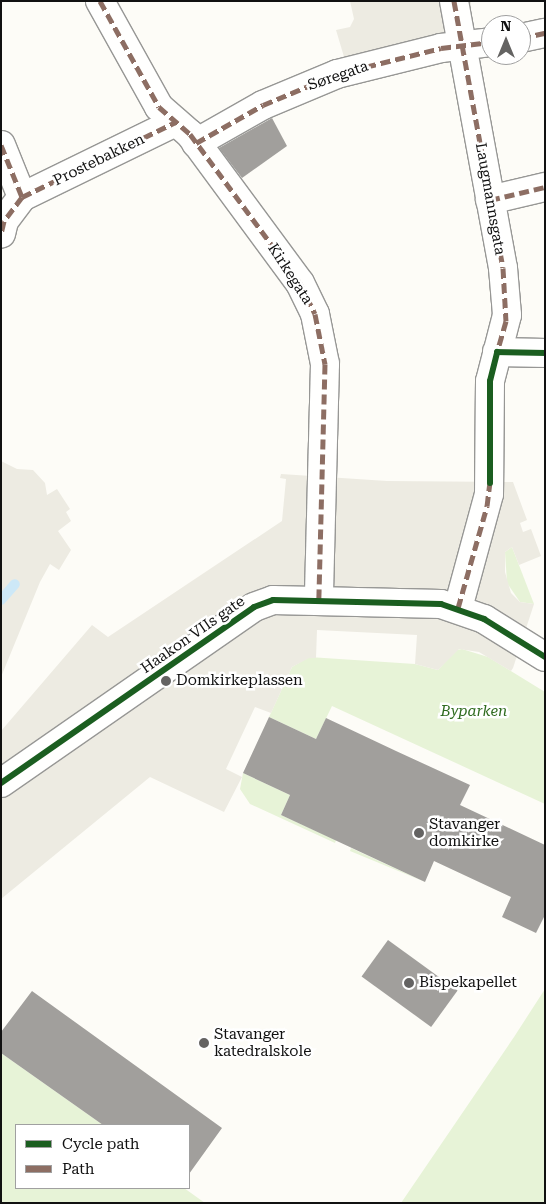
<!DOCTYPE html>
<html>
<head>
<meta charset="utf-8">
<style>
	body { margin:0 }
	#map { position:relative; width:546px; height:1204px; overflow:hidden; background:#fdfcf7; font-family:"Roboto Serif",serif }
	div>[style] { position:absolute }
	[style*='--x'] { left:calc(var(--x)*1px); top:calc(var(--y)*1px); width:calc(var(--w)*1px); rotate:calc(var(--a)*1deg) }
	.green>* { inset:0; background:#e7f3d7 }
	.plaza>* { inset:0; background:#edebe2 }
	.stream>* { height:10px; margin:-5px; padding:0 5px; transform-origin:5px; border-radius:5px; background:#cde8f7 }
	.building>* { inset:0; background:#a19f9c; transform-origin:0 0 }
	.roads { filter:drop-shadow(1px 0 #979795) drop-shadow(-1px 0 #979795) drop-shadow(0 1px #979795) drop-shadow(0 -1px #979795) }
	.street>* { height:28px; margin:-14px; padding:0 14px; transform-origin:14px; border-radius:14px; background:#fffffe }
	.quiet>* { height:5px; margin-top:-2.5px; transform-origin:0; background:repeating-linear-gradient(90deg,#8d6e63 0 10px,transparent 0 15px) }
	.cycleway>* { height:6px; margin:-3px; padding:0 3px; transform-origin:3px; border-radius:3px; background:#1b5e20 }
	.dots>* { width:14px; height:14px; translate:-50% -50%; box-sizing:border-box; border:2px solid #fff; border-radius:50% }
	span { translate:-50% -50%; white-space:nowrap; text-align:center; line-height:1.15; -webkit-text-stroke:5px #fff; paint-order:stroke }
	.street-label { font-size:15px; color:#111 }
	.poi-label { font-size:15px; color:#111 }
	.left { translate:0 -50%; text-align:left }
	.park-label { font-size:15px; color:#2f6b1f; font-style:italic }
	.frame { position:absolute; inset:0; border:2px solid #111; pointer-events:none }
	.legend { position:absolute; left:15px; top:1124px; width:175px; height:65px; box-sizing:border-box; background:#fff; border:1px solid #a0a0a0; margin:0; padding:6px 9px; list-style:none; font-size:15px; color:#111 }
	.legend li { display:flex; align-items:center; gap:10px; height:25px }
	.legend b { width:25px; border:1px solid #a0a0a0 }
	.north { position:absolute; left:481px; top:15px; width:50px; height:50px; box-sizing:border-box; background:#fff; border:1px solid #a0a0a0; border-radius:50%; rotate:0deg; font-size:14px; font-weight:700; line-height:20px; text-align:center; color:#111 }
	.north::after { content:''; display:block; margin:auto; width:18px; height:22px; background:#646362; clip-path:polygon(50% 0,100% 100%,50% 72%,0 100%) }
</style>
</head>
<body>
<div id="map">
	<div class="green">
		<i style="clip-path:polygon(512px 547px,534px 604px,520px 602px,507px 583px,505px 552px)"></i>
		<i style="clip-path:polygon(462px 649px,488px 657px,545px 692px,545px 804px,332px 706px,316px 739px,269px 717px,292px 667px,309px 657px,415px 664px,438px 670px,456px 650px)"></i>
		<i style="clip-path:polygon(243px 773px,290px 795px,281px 815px,336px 840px,335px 843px,250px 804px,240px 789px)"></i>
		<i style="clip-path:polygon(351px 848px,425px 882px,350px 851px)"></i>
		<i style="clip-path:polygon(545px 989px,545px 1203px,401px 1203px,514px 1037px)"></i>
		<i style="clip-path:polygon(1px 1053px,103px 1125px,16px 1125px,16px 1188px,184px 1188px,205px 1203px,1px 1203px)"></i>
	</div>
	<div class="plaza">
		<i style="clip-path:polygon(350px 1px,471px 1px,471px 43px,350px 77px,336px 30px,350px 27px,354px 19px)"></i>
		<i style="clip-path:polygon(1px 461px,17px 469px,33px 470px,45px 483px,47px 495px,57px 489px,70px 509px,66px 512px,71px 521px,58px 531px,71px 550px,59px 570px,50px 564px,40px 582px,1px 677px)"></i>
		<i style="clip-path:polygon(281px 474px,387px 481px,513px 482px,527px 520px,520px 523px,523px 532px,531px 529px,541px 556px,519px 565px,512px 547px,505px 552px,505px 572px,511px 593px,520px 602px,534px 604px,513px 668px,511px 671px,479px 652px,459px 649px,438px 670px,415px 664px,417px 635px,317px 630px,316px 658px,309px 658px,292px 667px,271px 713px,255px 707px,226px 769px,242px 777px,224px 812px,150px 777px,1px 899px,1px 731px,92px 625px,108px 637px,282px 521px,286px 479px,280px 478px)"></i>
	</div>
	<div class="stream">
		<i style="--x:1;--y:600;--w:21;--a:-49"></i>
	</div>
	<div class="building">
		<i style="clip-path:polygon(272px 118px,287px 146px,242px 178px,219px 148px)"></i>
		<i style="clip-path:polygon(269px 717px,316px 739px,326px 718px,396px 751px,470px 785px,460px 805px,545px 845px,545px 915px,536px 933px,502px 917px,511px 897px,434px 861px,425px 882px,281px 815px,290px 795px,243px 773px)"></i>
		<i style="left:388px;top:940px;width:86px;height:45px;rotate:36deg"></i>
		<i style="clip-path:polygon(32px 991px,222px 1128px,189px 1174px,189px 1125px,103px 1125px,1px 1053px,1px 1032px)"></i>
	</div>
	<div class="roads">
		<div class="street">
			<i style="--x:100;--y:1;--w:121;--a:60.9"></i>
			<i style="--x:159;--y:107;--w:41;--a:41.1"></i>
			<i style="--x:190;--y:134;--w:185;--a:53.6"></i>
			<i style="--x:300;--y:283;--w:34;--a:64"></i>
			<i style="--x:315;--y:314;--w:51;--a:78.7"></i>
			<i style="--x:325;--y:364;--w:236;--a:91.5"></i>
			<i style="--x:454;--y:1;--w:271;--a:79.6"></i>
			<i style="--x:503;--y:268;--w:47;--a:85.1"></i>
			<i style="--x:507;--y:315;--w:68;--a:104.4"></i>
			<i style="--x:490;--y:381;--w:113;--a:90.5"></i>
			<i style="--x:489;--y:494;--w:118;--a:105.2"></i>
			<i style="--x:521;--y:38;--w:25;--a:-12"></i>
			<i style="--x:196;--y:143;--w:77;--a:-29.6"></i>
			<i style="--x:263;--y:105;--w:80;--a:-22.7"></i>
			<i style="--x:337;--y:74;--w:107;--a:-14"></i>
			<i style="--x:441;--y:48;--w:50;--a:-6.8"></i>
			<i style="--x:1;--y:145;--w:56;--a:68"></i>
			<i style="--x:22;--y:197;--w:30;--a:127"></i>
			<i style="--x:4;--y:221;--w:13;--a:103"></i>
			<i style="--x:22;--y:197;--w:171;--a:-26"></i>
			<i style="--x:490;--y:200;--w:57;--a:-13.3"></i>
			<i style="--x:497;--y:352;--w:48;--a:1.2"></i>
			<i style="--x:1;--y:783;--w:308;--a:-34.8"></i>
			<i style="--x:254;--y:607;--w:20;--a:-20"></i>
			<i style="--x:273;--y:600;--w:168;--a:1.4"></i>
			<i style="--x:441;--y:604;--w:46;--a:19.2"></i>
			<i style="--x:484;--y:619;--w:72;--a:31.9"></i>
		</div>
	</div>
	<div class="quiet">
		<i style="--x:100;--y:1;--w:121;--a:60.9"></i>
		<i style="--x:159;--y:107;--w:41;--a:41.1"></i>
		<i style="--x:190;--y:134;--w:185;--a:53.6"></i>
		<i style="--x:300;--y:283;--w:34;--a:64"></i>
		<i style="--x:315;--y:314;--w:51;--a:78.7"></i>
		<i style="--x:325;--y:364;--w:236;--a:91.5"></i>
		<i style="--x:454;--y:1;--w:271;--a:79.6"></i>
		<i style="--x:503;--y:268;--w:53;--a:86.8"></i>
		<i style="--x:506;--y:321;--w:35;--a:106"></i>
		<i style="--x:521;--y:38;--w:25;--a:-12"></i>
		<i style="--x:196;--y:143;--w:77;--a:-29.6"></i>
		<i style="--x:263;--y:105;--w:80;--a:-22.7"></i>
		<i style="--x:337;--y:74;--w:107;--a:-14"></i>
		<i style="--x:441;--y:48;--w:50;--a:-6.8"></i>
		<i style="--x:1;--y:145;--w:56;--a:68"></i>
		<i style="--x:22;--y:197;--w:30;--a:127"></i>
		<i style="--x:4;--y:221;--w:13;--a:103"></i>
		<i style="--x:22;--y:197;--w:171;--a:-26"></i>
		<i style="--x:490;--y:200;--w:57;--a:-13.3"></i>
		<i style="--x:458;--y:608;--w:106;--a:-74.1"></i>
		<i style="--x:487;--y:506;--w:26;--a:-83"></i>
	</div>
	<div class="cycleway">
		<i style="--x:490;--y:483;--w:102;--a:-90"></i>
		<i style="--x:490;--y:381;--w:30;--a:-76"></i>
		<i style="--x:497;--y:352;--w:48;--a:1.2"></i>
		<i style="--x:1;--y:783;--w:308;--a:-34.8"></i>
		<i style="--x:254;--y:607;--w:20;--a:-20"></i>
		<i style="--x:273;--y:600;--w:168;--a:1.4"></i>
		<i style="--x:441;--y:604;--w:46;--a:19.2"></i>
		<i style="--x:484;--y:619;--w:72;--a:31.9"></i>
	</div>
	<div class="dots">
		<i style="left:166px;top:681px;background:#646362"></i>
		<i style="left:419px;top:833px;background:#646362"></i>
		<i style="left:409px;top:983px;background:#646362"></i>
		<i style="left:204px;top:1043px;background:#646362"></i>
	</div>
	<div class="street-label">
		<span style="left:338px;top:76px;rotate:-19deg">Søregata</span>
		<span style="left:99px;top:160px;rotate:-26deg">Prostebakken</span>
		<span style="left:490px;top:199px;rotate:80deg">Laugmannsgata</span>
		<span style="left:290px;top:274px;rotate:57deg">Kirkegata</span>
		<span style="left:193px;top:635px;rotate:-35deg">Haakon VIIs gate</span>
	</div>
	<div class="poi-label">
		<span class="left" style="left:176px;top:681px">Domkirkeplassen</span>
		<span class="left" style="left:429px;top:833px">Stavanger<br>domkirke</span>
		<span class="left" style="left:419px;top:983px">Bispekapellet</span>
		<span class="left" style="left:214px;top:1043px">Stavanger<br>katedralskole</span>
	</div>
	<div class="park-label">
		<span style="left:474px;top:712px">Byparken</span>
	</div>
	<div class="frame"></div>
	<ul class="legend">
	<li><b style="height:6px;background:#1b5e20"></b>Cycle path</li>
	<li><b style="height:6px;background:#8d6e63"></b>Path</li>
	</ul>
	<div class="north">N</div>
</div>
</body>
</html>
